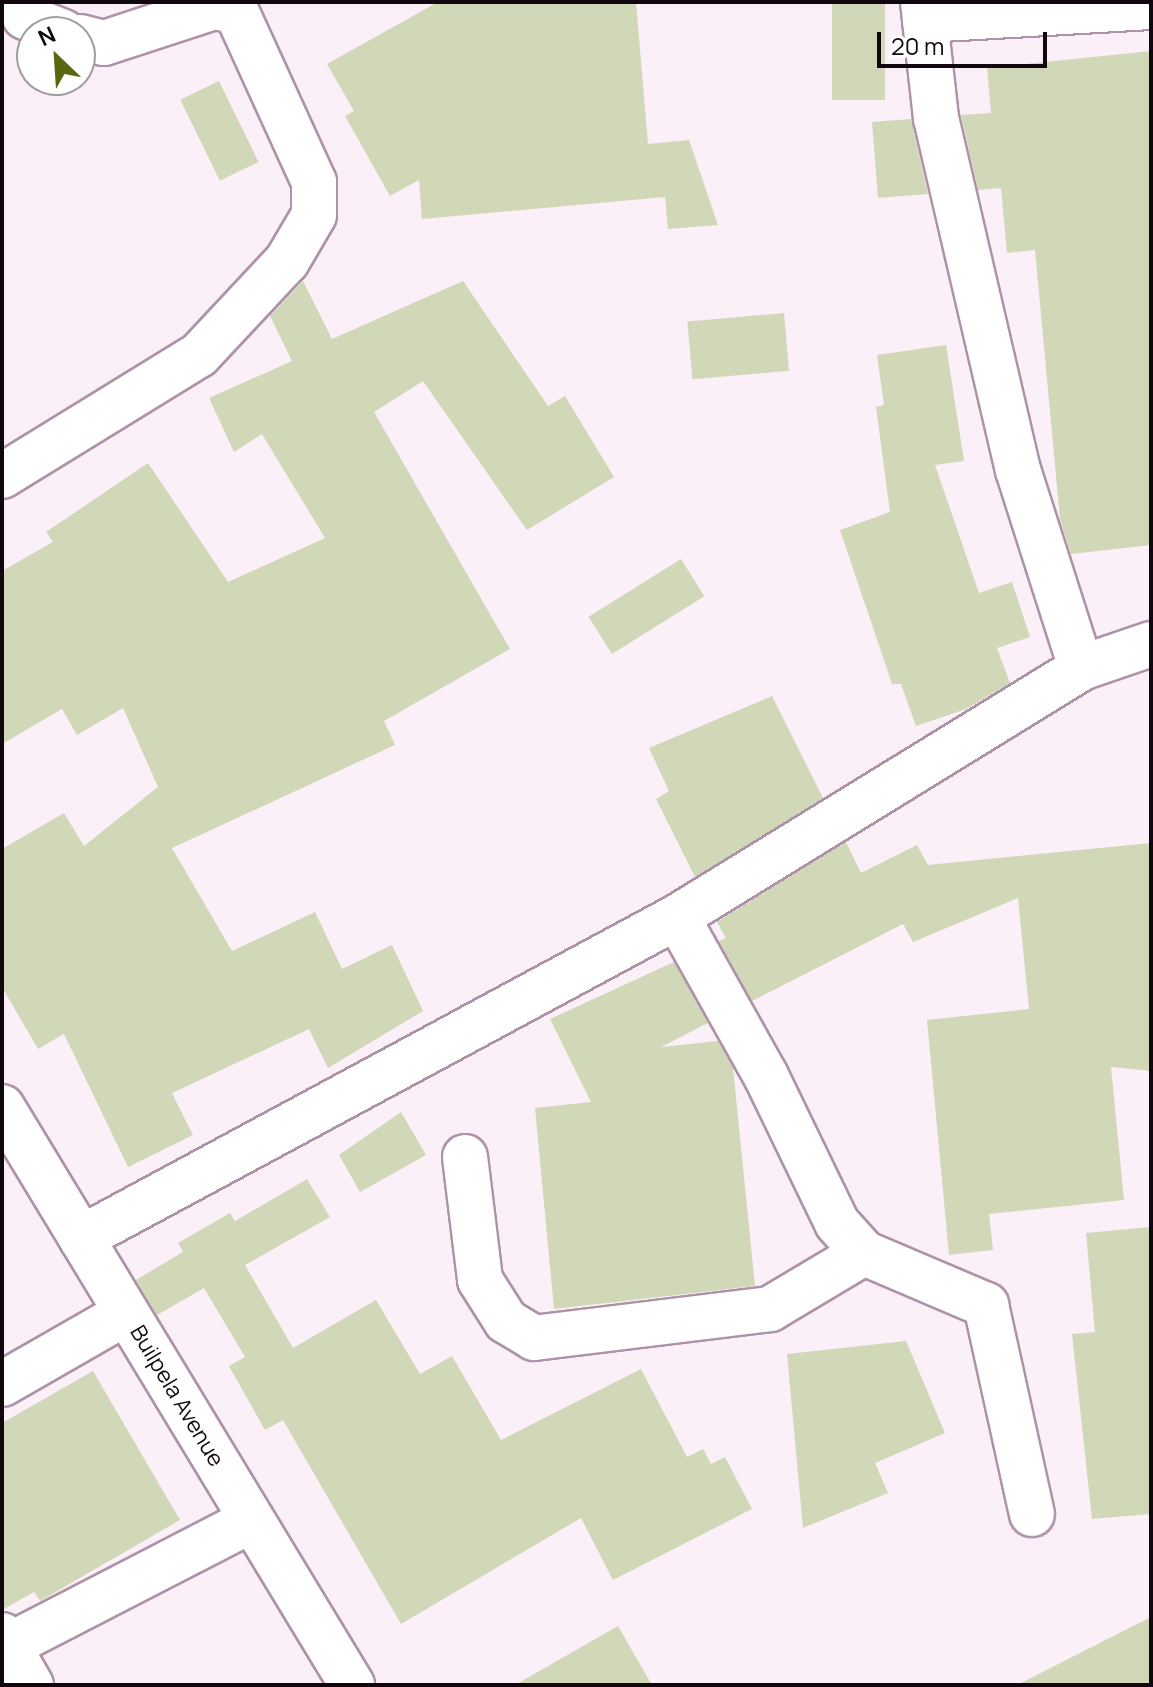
<!DOCTYPE html>
<html>
<head>
<meta charset="utf-8">
<style>
	body { margin:0 }
	#map { position:relative; width:1153px; height:1687px; overflow:hidden; background:#fbeff8; font-family:Manrope,sans-serif }
	div>[style] { position:absolute }
	[style*='--x'] { left:calc(var(--x)*1px); top:calc(var(--y)*1px); width:calc(var(--w)*1px); rotate:calc(var(--a)*1deg) }
	.building>* { inset:0; background:#d0d8b8; transform-origin:0 0 }
	.roads { filter:drop-shadow(2px 0 #ae92a7) drop-shadow(-2px 0 #ae92a7) drop-shadow(0 2px #ae92a7) drop-shadow(0 -2px #ae92a7) }
	.minor>* { height:44px; margin:-22px; padding:0 22px; transform-origin:22px; border-radius:22px; background:#fff }
	.tertiary>* { height:44px; margin:-22px; padding:0 22px; transform-origin:22px; border-radius:22px; background:#fff }
	span { translate:-50% -50%; white-space:nowrap; text-align:center; line-height:1.15; -webkit-text-stroke:7px #fff; paint-order:stroke }
	.street-label { font-size:22px; color:#11080f }
	.frame { position:absolute; inset:0; border:4px solid #11080f; pointer-events:none }
	.north { position:absolute; left:16px; top:16px; width:80px; height:80px; box-sizing:border-box; background:#fff; border:2px solid #a09c9f; border-radius:50%; rotate:335deg; font-size:22px; font-weight:700; line-height:32px; text-align:center; color:#11080f }
	.north::after { content:''; display:block; margin:auto; width:28px; height:36px; background:#59670f; clip-path:polygon(50% 0,100% 100%,50% 72%,0 100%) }
	.scale { position:absolute; left:877px; top:32px; width:170px; height:36px; box-sizing:border-box; border:4px solid #11080f; border-top:0; padding-left:10px; font-size:24px; line-height:28px; white-space:nowrap; color:#11080f; -webkit-text-stroke:6px #fff; paint-order:stroke }
</style>
</head>
<body>
<div id="map">
	<div class="building">
		<i style="clip-path:polygon(438px 2px,636px 2px,648px 144px,689px 140px,718px 225px,668px 229px,665px 197px,422px 219px,419px 180px,390px 196px,345px 116px,354px 111px,327px 64px)"></i>
		<i style="left:832px;top:2px;width:53px;height:98px"></i>
		<i style="clip-path:polygon(1151px 51px,1151px 545px,1071px 554px,1060px 519px,1035px 250px,1007px 253px,1001px 188px,978px 190px,961px 115px,991px 113px,987px 68px)"></i>
		<i style="left:219px;top:81px;width:90px;height:43px;rotate:64deg"></i>
		<i style="clip-path:polygon(911px 119px,928px 194px,878px 198px,872px 122px)"></i>
		<i style="clip-path:polygon(303px 281px,332px 339px,463px 281px,548px 406px,565px 396px,614px 477px,527px 530px,423px 381px,374px 412px,510px 649px,384px 721px,395px 745px,172px 848px,232px 951px,315px 912px,342px 969px,392px 945px,423px 1011px,328px 1068px,309px 1029px,172px 1093px,193px 1135px,128px 1167px,64px 1034px,38px 1049px,2px 987px,2px 849px,64px 813px,84px 846px,158px 787px,123px 708px,77px 735px,62px 709px,2px 744px,2px 571px,53px 542px,46px 532px,148px 463px,228px 582px,325px 538px,262px 434px,234px 452px,209px 398px,292px 361px,270px 316px)"></i>
		<i style="left:784px;top:313px;width:58px;height:97px;rotate:85deg"></i>
		<i style="clip-path:polygon(946px 345px,964px 461px,935px 465px,979px 593px,1012px 582px,1030px 637px,997px 648px,1010px 683px,966px 709px,916px 726px,901px 684px,892px 684px,840px 530px,890px 512px,876px 407px,884px 405px,877px 355px)"></i>
		<i style="left:681px;top:559px;width:44px;height:109px;rotate:58deg"></i>
		<i style="clip-path:polygon(772px 696px,823px 798px,695px 877px,656px 799px,669px 791px,649px 748px)"></i>
		<i style="clip-path:polygon(846px 842px,861px 873px,917px 845px,928px 865px,1151px 843px,1151px 1071px,1111px 1067px,1124px 1200px,989px 1214px,993px 1250px,949px 1255px,927px 1020px,1029px 1009px,1018px 898px,913px 942px,903px 924px,752px 1001px,719px 941px,726px 938px,717px 922px)"></i>
		<i style="clip-path:polygon(674px 962px,708px 1023px,661px 1047px,718px 1041px,733px 1068px,755px 1286px,554px 1309px,535px 1108px,591px 1102px,550px 1019px)"></i>
		<i style="clip-path:polygon(401px 1112px,426px 1155px,360px 1192px,339px 1155px)"></i>
		<i style="clip-path:polygon(307px 1179px,330px 1217px,245px 1265px,293px 1348px,376px 1300px,420px 1374px,452px 1356px,501px 1440px,641px 1369px,687px 1457px,703px 1449px,711px 1464px,725px 1457px,752px 1509px,613px 1580px,581px 1518px,401px 1624px,283px 1420px,265px 1430px,229px 1366px,245px 1357px,204px 1288px,157px 1315px,136px 1280px,183px 1252px,178px 1243px,230px 1213px,235px 1221px)"></i>
		<i style="clip-path:polygon(1151px 1227px,1151px 1514px,1092px 1519px,1072px 1334px,1095px 1332px,1086px 1233px)"></i>
		<i style="clip-path:polygon(906px 1341px,945px 1433px,875px 1463px,888px 1493px,803px 1528px,787px 1354px)"></i>
		<i style="clip-path:polygon(93px 1371px,180px 1520px,40px 1601px,34px 1592px,2px 1610px,2px 1423px)"></i>
		<i style="clip-path:polygon(1151px 1617px,1151px 1685px,1017px 1685px)"></i>
		<i style="clip-path:polygon(618px 1626px,652px 1685px,515px 1685px)"></i>
	</div>
	<div class="roads">
		<div class="minor">
			<i style="--x:16;--y:2;--w:17;--a:59"></i>
			<i style="--x:25;--y:17;--w:41;--a:21.5"></i>
			<i style="--x:923;--y:2;--w:117;--a:83.6"></i>
			<i style="--x:936;--y:118;--w:361;--a:76.9"></i>
			<i style="--x:1018;--y:470;--w:208;--a:72.3"></i>
			<i style="--x:925;--y:20;--w:226;--a:-3.3"></i>
			<i style="--x:2;--y:476;--w:231;--a:-31.6"></i>
			<i style="--x:199;--y:355;--w:129;--a:-46.9"></i>
			<i style="--x:287;--y:261;--w:53;--a:-59.6"></i>
			<i style="--x:314;--y:215;--w:33;--a:-90"></i>
			<i style="--x:314;--y:182;--w:188;--a:-114.5"></i>
			<i style="--x:236;--y:11;--w:22;--a:-170"></i>
			<i style="--x:214;--y:7;--w:116;--a:161.9"></i>
			<i style="--x:104;--y:43;--w:25;--a:-166"></i>
			<i style="--x:677;--y:917;--w:182;--a:60.8"></i>
			<i style="--x:766;--y:1076;--w:163;--a:64.2"></i>
			<i style="--x:837;--y:1223;--w:40;--a:48"></i>
			<i style="--x:864;--y:1253;--w:133;--a:23.1"></i>
			<i style="--x:986;--y:1305;--w:214;--a:77.6"></i>
			<i style="--x:465;--y:1157;--w:124;--a:83"></i>
			<i style="--x:480;--y:1280;--w:49;--a:57.6"></i>
			<i style="--x:506;--y:1321;--w:33;--a:31"></i>
			<i style="--x:534;--y:1338;--w:238;--a:-7"></i>
			<i style="--x:770;--y:1309;--w:109;--a:-30.8"></i>
			<i style="--x:81;--y:1238;--w:677;--a:-28.31"></i>
			<i style="--x:677;--y:917;--w:475;--a:-31.6"></i>
			<i style="--x:1081;--y:668;--w:74;--a:-18.9"></i>
			<i style="--x:2;--y:1384;--w:143;--a:-29.8"></i>
			<i style="--x:2;--y:1635;--w:58;--a:59.9"></i>
			<i style="--x:2;--y:1649;--w:281;--a:-27.3"></i>
		</div>
		<div class="tertiary">
			<i style="--x:2;--y:1107;--w:676;--a:58.8"></i>
		</div>
	</div>
	<div class="street-label">
		<span style="left:177px;top:1396px;rotate:59deg">Builpela Avenue</span>
	</div>
	<div class="frame"></div>
	<div class="north">N</div>
	<div class="scale">20 m</div>
</div>
</body>
</html>
